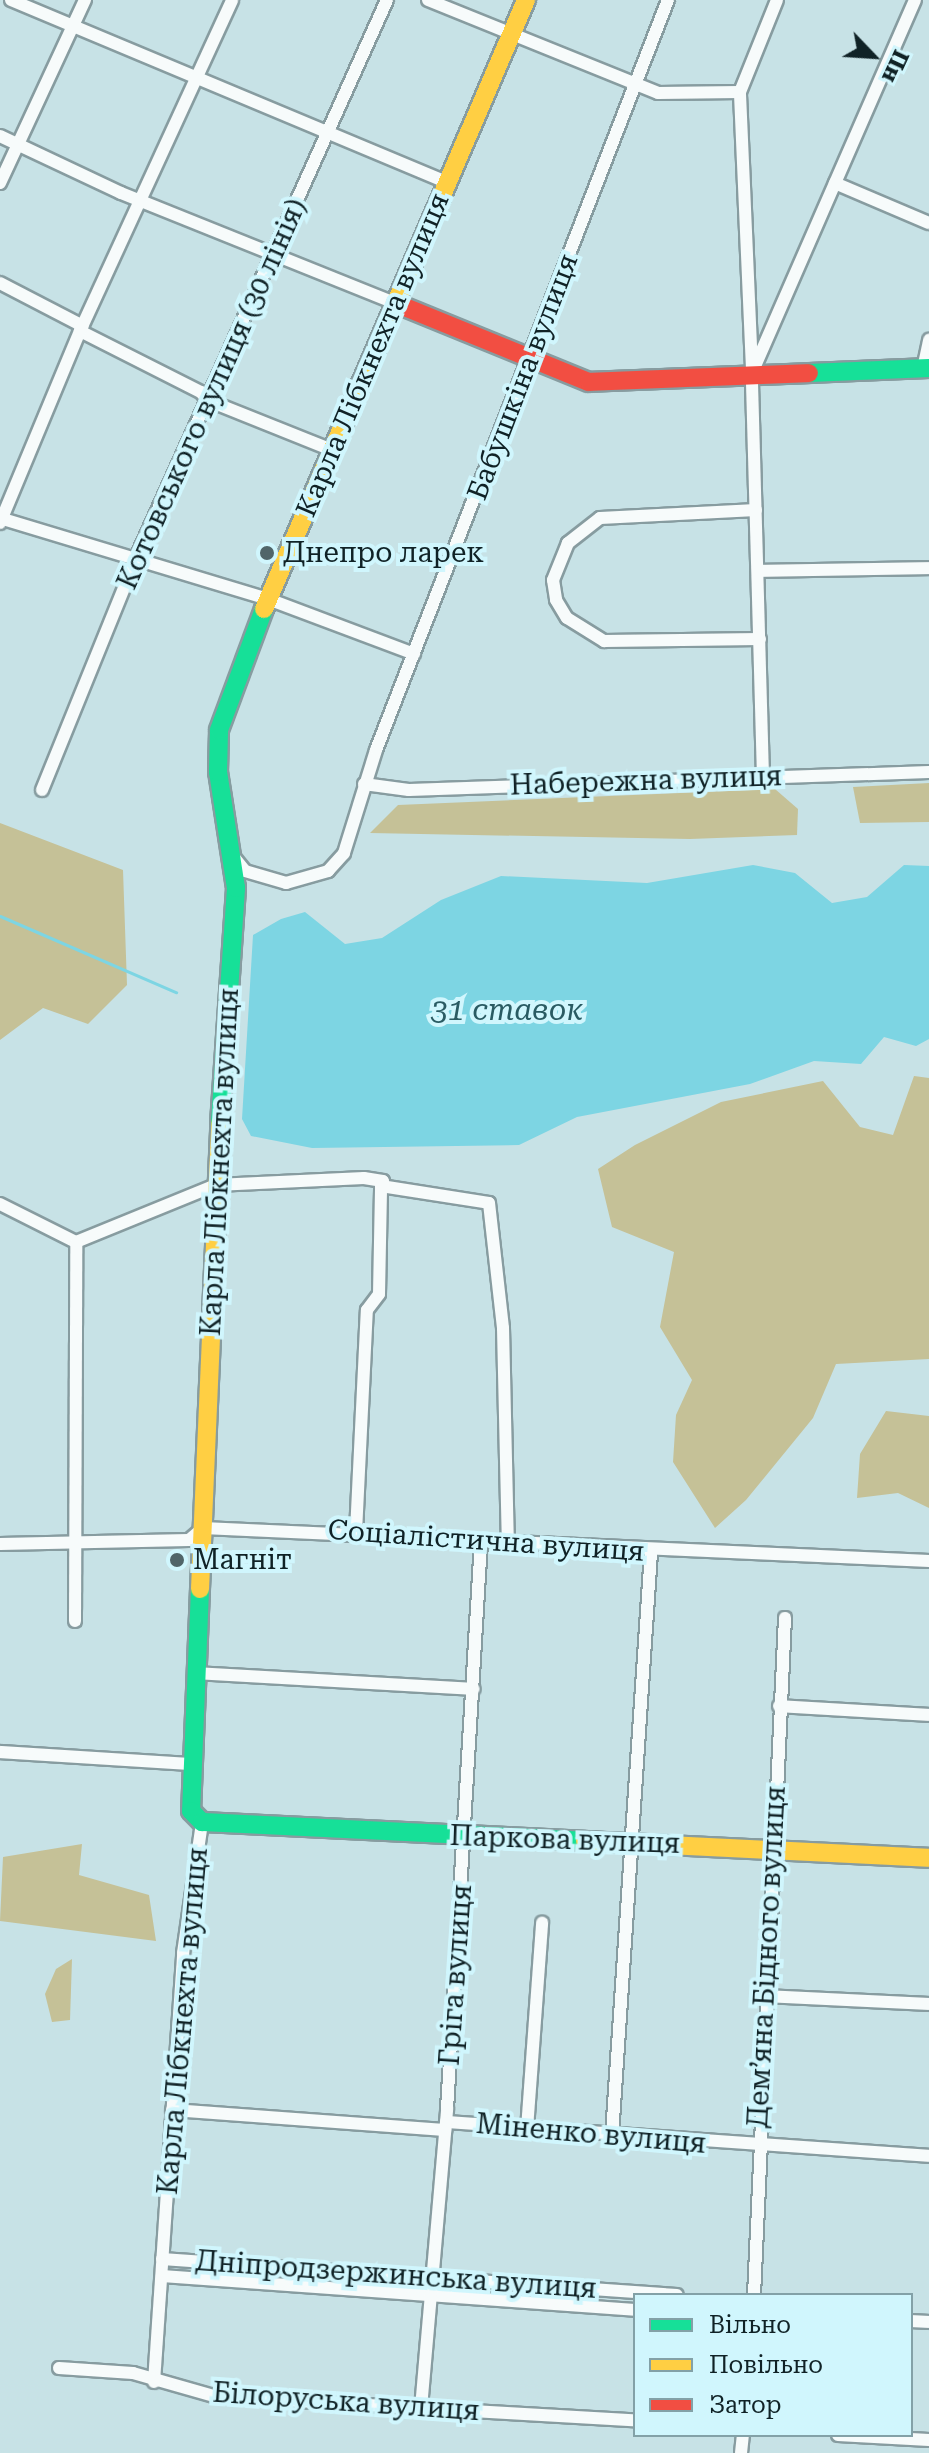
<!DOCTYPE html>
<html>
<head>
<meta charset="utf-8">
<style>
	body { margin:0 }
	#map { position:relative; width:929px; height:2453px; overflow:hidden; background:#c7e2e6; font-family:"Roboto Serif",serif }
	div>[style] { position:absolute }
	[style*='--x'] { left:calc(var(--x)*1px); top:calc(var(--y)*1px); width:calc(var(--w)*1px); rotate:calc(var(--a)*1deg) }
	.forest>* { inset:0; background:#c5c197 }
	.water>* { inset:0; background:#7dd5e3 }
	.stream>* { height:3px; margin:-1.5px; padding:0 1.5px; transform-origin:1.5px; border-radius:1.5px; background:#7dd5e3 }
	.roads { filter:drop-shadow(2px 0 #879ca0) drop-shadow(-2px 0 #879ca0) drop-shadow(0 2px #879ca0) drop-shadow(0 -2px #879ca0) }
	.street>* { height:12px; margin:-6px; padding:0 6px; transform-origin:6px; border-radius:6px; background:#f7fbfb }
	.fast>* { height:18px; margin:-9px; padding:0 9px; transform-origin:9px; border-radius:9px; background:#16e098 }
	.slow>* { height:18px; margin:-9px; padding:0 9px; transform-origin:9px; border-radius:9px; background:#ffcf43 }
	.jam>* { height:18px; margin:-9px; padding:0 9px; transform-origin:9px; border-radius:9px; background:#f24e42 }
	.dots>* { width:22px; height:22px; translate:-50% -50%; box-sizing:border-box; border:4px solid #d0f6fd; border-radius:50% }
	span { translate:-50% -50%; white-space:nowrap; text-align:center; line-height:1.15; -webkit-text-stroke:8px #d0f6fd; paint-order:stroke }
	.street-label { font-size:28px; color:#102226 }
	.poi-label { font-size:28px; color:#102226 }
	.left { translate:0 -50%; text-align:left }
	.water-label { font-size:30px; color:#2a5b63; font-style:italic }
	.legend { position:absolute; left:633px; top:2293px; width:280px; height:144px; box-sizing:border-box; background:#d0f6fd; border:2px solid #83a1a7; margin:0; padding:10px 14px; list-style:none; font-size:24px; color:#102226 }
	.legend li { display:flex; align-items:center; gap:16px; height:40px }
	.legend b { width:40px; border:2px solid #83a1a7 }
	.north { position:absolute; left:833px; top:16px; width:80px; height:80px; -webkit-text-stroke:6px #d0f6fd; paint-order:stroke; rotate:115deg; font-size:22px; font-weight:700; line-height:32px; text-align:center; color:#102226 }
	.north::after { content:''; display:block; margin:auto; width:28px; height:36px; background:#102226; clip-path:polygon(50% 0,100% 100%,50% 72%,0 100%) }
</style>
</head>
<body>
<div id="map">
	<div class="forest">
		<i style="clip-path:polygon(929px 783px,929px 822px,860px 823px,853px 787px)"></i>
		<i style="clip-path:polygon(775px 789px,798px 809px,797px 835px,690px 839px,370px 833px,398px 805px)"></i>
		<i style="clip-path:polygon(0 823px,123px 870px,127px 985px,88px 1024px,43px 1008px,0 1040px)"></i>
		<i style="clip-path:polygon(914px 1076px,929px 1078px,929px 1359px,836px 1364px,813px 1418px,746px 1500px,715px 1528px,673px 1462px,676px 1415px,692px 1380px,660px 1327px,674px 1252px,612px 1227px,598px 1169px,635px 1145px,721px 1102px,823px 1081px,860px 1127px,893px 1135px)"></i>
		<i style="clip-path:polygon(886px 1411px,929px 1416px,929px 1508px,898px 1493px,857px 1498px,860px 1454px)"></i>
		<i style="clip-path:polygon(82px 1844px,79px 1875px,149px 1895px,156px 1941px,0 1921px,3px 1857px)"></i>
		<i style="clip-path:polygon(72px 1959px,70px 2020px,52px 2022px,45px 1994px,56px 1969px)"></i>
	</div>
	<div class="water">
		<i style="clip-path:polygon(753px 865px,795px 873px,832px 903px,867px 897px,904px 865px,929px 866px,929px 1039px,916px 1046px,884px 1037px,861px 1064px,814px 1061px,750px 1084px,577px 1117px,519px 1145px,312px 1148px,251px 1136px,242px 1119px,253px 935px,281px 919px,305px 912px,345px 944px,382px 938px,441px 900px,501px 876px,647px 883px)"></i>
	</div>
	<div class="stream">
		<i style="--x:0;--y:916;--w:192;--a:23.4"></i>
	</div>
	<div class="roads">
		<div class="street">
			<i style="--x:11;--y:0;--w:472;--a:22.7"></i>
			<i style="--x:428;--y:0;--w:248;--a:22"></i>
			<i style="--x:658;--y:93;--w:82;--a:-0.7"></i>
			<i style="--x:0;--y:136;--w:134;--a:25.2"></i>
			<i style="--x:121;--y:193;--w:295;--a:21.9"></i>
			<i style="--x:0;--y:183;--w:202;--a:-65.1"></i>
			<i style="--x:835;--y:183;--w:102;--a:23.1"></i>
			<i style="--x:0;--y:283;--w:93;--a:27.4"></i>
			<i style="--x:80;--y:331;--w:136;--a:26.8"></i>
			<i style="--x:201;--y:392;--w:10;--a:53"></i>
			<i style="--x:207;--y:400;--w:135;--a:21.8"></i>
			<i style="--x:752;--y:369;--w:277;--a:-92.5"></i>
			<i style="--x:740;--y:92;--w:99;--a:-68.1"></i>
			<i style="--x:923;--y:369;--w:30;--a:-78"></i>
			<i style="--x:756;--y:510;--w:156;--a:177.1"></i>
			<i style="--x:600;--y:518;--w:41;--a:142"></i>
			<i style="--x:568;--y:543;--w:40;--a:112"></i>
			<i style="--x:553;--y:580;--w:20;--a:81"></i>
			<i style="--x:556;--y:600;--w:21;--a:59"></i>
			<i style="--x:567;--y:618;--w:44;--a:31.9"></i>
			<i style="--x:604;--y:641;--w:156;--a:-0.7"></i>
			<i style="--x:0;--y:518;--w:280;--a:16.8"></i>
			<i style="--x:268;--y:599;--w:156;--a:20.6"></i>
			<i style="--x:0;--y:523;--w:208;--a:-67.4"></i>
			<i style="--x:80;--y:331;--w:364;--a:-65.3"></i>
			<i style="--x:758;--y:571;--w:171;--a:-1"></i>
			<i style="--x:763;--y:777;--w:404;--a:-91.6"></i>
			<i style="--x:752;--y:373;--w:407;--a:-66.4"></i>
			<i style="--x:364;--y:784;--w:45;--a:7.6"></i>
			<i style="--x:409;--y:790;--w:520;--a:-1.98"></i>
			<i style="--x:42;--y:790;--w:250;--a:-67.9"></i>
			<i style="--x:136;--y:558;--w:612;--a:-65.78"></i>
			<i style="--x:233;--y:856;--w:19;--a:51"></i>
			<i style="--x:245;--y:871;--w:43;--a:16.3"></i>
			<i style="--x:286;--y:883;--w:44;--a:-15.9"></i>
			<i style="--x:328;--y:871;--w:24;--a:-48"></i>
			<i style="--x:344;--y:853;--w:108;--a:-72.7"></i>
			<i style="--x:376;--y:750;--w:805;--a:-68.73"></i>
			<i style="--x:0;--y:1204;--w:85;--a:26.6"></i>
			<i style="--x:76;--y:1242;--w:151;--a:-22.2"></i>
			<i style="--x:216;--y:1185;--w:148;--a:-2.7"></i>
			<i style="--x:364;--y:1178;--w:19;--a:9"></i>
			<i style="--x:383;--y:1181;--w:5;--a:112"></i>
			<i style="--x:381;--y:1186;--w:109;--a:8.9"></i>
			<i style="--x:489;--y:1203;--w:126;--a:83.6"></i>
			<i style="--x:503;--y:1328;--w:214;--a:88.7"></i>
			<i style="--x:356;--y:1532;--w:222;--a:-87.2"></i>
			<i style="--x:367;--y:1310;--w:20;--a:-53"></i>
			<i style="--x:379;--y:1294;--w:108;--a:-88.9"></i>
			<i style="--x:0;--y:1544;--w:189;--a:-1.2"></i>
			<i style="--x:189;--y:1540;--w:18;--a:-41"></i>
			<i style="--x:203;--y:1528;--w:727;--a:2.6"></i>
			<i style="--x:75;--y:1621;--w:379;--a:-89.8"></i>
			<i style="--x:196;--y:1673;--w:278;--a:3.3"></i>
			<i style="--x:779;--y:1706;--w:150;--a:3.4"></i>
			<i style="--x:0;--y:1752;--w:192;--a:3.6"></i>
			<i style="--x:765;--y:1996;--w:164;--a:2.8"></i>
			<i style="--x:172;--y:2110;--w:274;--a:4.2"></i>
			<i style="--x:446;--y:2122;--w:484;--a:4"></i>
			<i style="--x:527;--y:2129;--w:207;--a:-85.8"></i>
			<i style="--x:612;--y:2135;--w:584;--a:-86.17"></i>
			<i style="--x:162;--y:2259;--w:516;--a:4"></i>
			<i style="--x:162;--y:2276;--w:474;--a:4.1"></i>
			<i style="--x:754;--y:2295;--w:678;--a:-87.38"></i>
			<i style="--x:911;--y:2321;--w:18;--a:3"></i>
			<i style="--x:59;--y:2368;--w:74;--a:3.9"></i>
			<i style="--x:133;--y:2373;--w:84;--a:15.9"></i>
			<i style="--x:214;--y:2396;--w:422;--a:3.3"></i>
			<i style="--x:154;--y:2382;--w:430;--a:-86.1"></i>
			<i style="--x:183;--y:1953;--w:132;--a:-81.7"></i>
			<i style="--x:421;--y:2408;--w:300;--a:-85"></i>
			<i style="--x:447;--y:2109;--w:569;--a:-86.57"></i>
			<i style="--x:838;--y:2435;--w:91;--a:3.1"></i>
			<i style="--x:741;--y:2453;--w:18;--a:-84"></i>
		</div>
		<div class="fast">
			<i style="--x:809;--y:373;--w:120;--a:-2.4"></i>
			<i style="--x:220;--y:1123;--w:236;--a:-86.1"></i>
			<i style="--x:236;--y:888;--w:117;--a:-98.8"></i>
			<i style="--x:218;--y:772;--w:42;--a:-88.6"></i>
			<i style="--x:219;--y:730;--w:129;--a:-69.6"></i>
			<i style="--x:200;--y:1589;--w:222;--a:92.3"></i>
			<i style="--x:191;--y:1811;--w:16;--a:45"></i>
			<i style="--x:202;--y:1822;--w:383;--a:2.8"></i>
		</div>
		<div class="slow">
			<i style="--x:264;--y:609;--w:663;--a:-66.72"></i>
			<i style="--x:200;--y:1589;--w:466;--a:-87.5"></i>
			<i style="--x:585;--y:1841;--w:344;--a:2.8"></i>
		</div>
		<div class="jam">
			<i style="--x:395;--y:303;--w:209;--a:22.2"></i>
			<i style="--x:589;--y:382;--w:220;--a:-2.3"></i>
		</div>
	</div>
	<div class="dots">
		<i style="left:267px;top:553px;background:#506569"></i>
		<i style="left:177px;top:1560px;background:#506569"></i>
	</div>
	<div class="street-label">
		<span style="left:373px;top:355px;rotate:-67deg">Карла Лібкнехта вулиця</span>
		<span style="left:523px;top:377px;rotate:-69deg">Бабушкіна вулиця</span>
		<span style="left:212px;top:394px;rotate:-66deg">Котовського вулиця (30 лiнiя)</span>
		<span style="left:646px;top:781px;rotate:-2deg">Набережна вулиця</span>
		<span style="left:220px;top:1162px;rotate:-87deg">Карла Лібкнехта вулиця</span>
		<span style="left:486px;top:1541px;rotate:4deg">Соціалістична вулиця</span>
		<span style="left:565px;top:1840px;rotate:2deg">Паркова вулиця</span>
		<span style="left:767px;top:1957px;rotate:-87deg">Дем’яна Бідного вулиця</span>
		<span style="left:456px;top:1975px;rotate:-86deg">Гріга вулиця</span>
		<span style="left:183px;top:2021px;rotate:-85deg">Карла Лібкнехта вулиця</span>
		<span style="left:591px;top:2134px;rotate:5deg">Міненко вулиця</span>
		<span style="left:396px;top:2275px;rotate:4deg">Дніпродзержинська вулиця</span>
		<span style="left:346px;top:2402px;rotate:4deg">Білоруська вулиця</span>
	</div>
	<div class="poi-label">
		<span class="left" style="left:283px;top:553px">Днепро ларек</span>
		<span class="left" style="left:193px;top:1560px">Магніт</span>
	</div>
	<div class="water-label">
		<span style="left:507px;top:1010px">31 ставок</span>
	</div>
	<ul class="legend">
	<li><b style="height:10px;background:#16e098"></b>Вільно</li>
	<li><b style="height:10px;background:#ffcf43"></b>Повільно</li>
	<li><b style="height:10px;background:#f24e42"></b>Затор</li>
	</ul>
	<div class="north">Пн</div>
</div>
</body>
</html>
